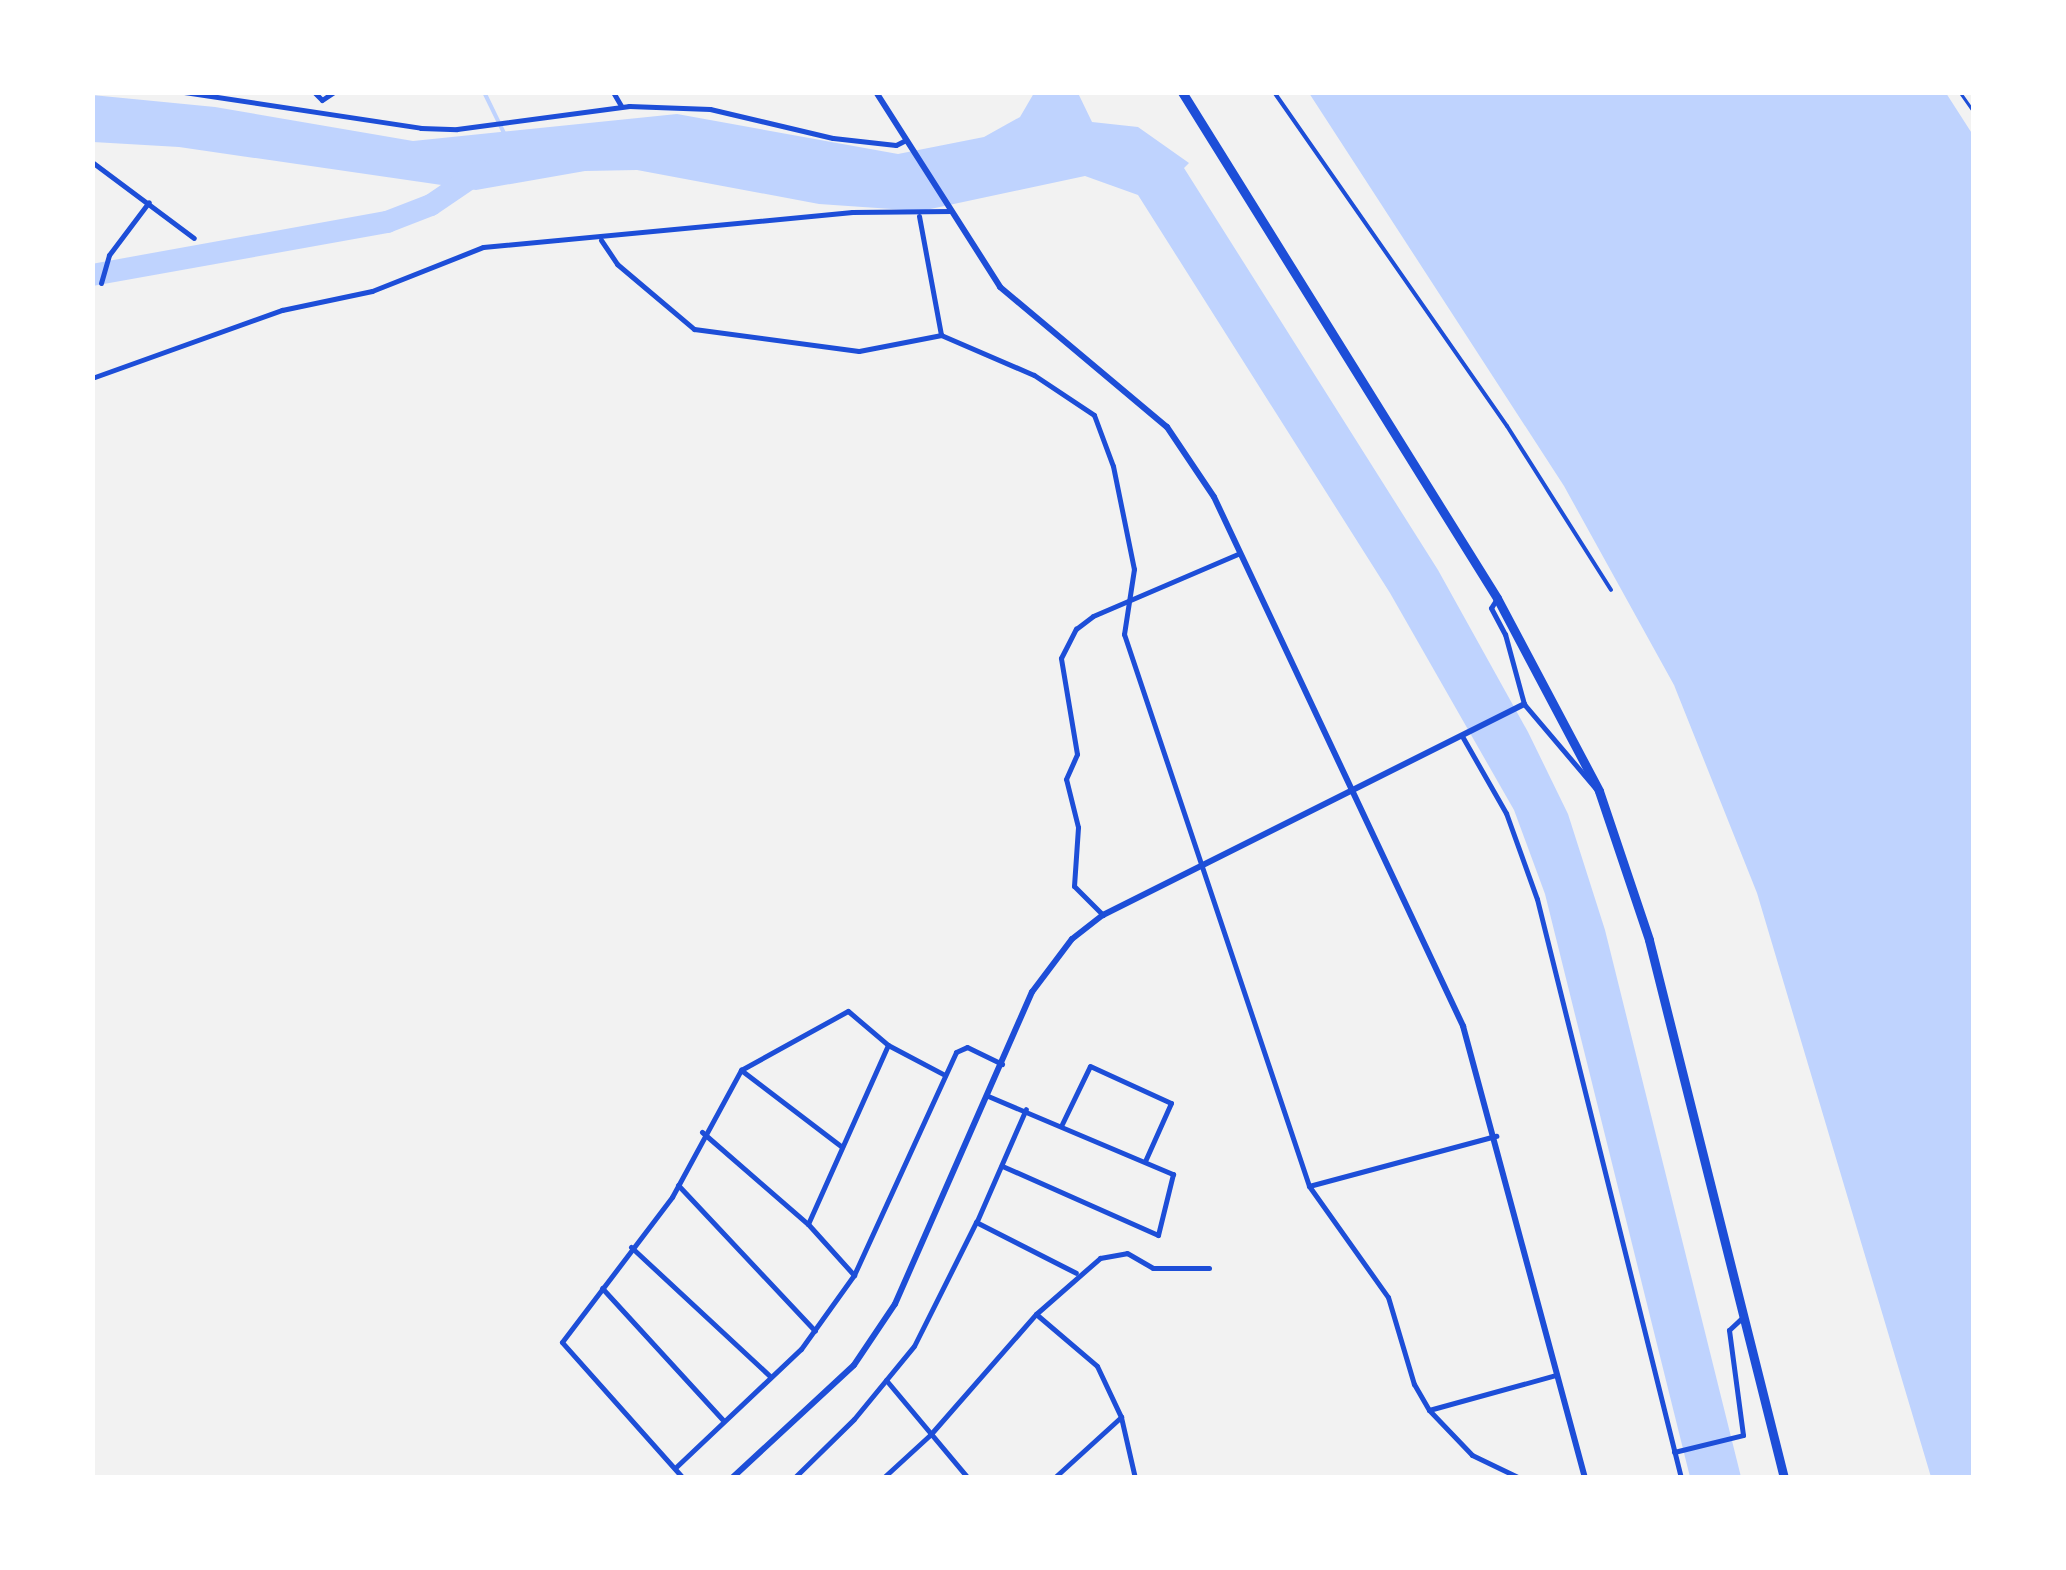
<!DOCTYPE html>
<html>
<head>
<meta charset="utf-8">
<style>
	body { margin:0 }
	#map { position:relative; width:2066px; height:1570px; overflow:hidden; background:#f2f2f2; font-family:"DM Sans",sans-serif }
	div>[style] { position:absolute }
	[style*='--x'] { left:calc(var(--x)*1px); top:calc(var(--y)*1px); width:calc(var(--w)*1px); rotate:calc(var(--a)*1deg) }
	.water>* { inset:0; background:#bfd3fe }
	.stream>* { height:4px; margin:-2px; padding:0 2px; transform-origin:2px; border-radius:2px; background:#bfd3fe }
	.river>* { height:22px; margin:-11px; padding:0 11px; transform-origin:11px; border-radius:11px; background:#bfd3fe }
	.path>* { height:2.5px; margin:-1.25px; padding:0 1.25px; transform-origin:1.25px; border-radius:1.25px; background:#1d4ed8 }
	.pedestrian>* { height:4px; margin:-2px; padding:0 2px; transform-origin:2px; border-radius:2px; background:#1d4ed8 }
	.minor>* { height:5px; margin:-2.5px; padding:0 2.5px; transform-origin:2.5px; border-radius:2.5px; background:#1d4ed8 }
	.tertiary>* { height:6px; margin:-3px; padding:0 3px; transform-origin:3px; border-radius:3px; background:#1d4ed8 }
	.primary>* { height:9px; margin:-4.5px; padding:0 4.5px; transform-origin:4.5px; border-radius:4.5px; background:#1d4ed8 }
	span { translate:-50% -50%; white-space:nowrap; text-align:center; line-height:1.15; -webkit-text-stroke:10px #fff; paint-order:stroke }
	.frame { position:absolute; inset:0; border:95px solid #fff; pointer-events:none }
</style>
</head>
<body>
<div id="map">
	<div class="water">
		<i style="clip-path:polygon(1034px 93px,1078px 93px,1092px 122px,1138px 127px,1189px 163px,1184px 168px,1438px 570px,1528px 732px,1568px 814px,1605px 930px,1741px 1477px,1690px 1477px,1545px 894px,1514px 810px,1390px 593px,1138px 195px,1085px 176px,921px 211px,819px 204px,637px 170px,585px 171px,476px 190px,179px 147px,93px 142px,92px 95px,215px 107px,413px 141px,677px 114px,898px 154px,984px 137px,1020px 117px)"></i>
		<i style="clip-path:polygon(1309px 93px,1946px 93px,1973px 135px,1973px 1477px,1931px 1477px,1757px 893px,1674px 685px,1564px 486px)"></i>
	</div>
	<div class="stream">
		<i style="--x:484;--y:92;--w:46;--a:64"></i>
	</div>
	<div class="river">
		<i style="--x:92;--y:275;--w:300;--a:-10.2"></i>
		<i style="--x:387;--y:222;--w:47;--a:-21.1"></i>
		<i style="--x:431;--y:205;--w:60;--a:-34.2"></i>
	</div>
	<div class="path">
		<i style="--x:1960;--y:92;--w:24;--a:55"></i>
	</div>
	<div class="pedestrian">
		<i style="--x:1274;--y:92;--w:407;--a:55.1"></i>
		<i style="--x:1507;--y:426;--w:194;--a:57.6"></i>
	</div>
	<div class="minor">
		<i style="--x:184;--y:92;--w:240;--a:8.6"></i>
		<i style="--x:421;--y:128;--w:36;--a:2"></i>
		<i style="--x:457;--y:129;--w:174;--a:-7.6"></i>
		<i style="--x:629;--y:106;--w:81;--a:2.1"></i>
		<i style="--x:710;--y:109;--w:126;--a:13.3"></i>
		<i style="--x:833;--y:138;--w:63;--a:6.3"></i>
		<i style="--x:896;--y:145;--w:11;--a:-27"></i>
		<i style="--x:314;--y:92;--w:11;--a:45"></i>
		<i style="--x:322;--y:100;--w:14;--a:-34"></i>
		<i style="--x:613;--y:92;--w:16;--a:60"></i>
		<i style="--x:92;--y:162;--w:127;--a:36.7"></i>
		<i style="--x:919;--y:216;--w:121;--a:79.5"></i>
		<i style="--x:601;--y:240;--w:29;--a:56"></i>
		<i style="--x:617;--y:264;--w:101;--a:40.2"></i>
		<i style="--x:694;--y:329;--w:166;--a:7.6"></i>
		<i style="--x:859;--y:351;--w:84;--a:-11"></i>
		<i style="--x:941;--y:335;--w:101;--a:23.3"></i>
		<i style="--x:1034;--y:375;--w:72;--a:33.7"></i>
		<i style="--x:1094;--y:415;--w:54;--a:69.6"></i>
		<i style="--x:1113;--y:466;--w:105;--a:78.5"></i>
		<i style="--x:1134;--y:569;--w:66;--a:98.7"></i>
		<i style="--x:1124;--y:634;--w:582;--a:71.47"></i>
		<i style="--x:1309;--y:1186;--w:136;--a:54.6"></i>
		<i style="--x:1388;--y:1297;--w:91;--a:73.4"></i>
		<i style="--x:1414;--y:1384;--w:30;--a:60"></i>
		<i style="--x:1429;--y:1410;--w:62;--a:46.3"></i>
		<i style="--x:1472;--y:1455;--w:53;--a:25.6"></i>
		<i style="--x:101;--y:283;--w:29;--a:-74"></i>
		<i style="--x:109;--y:255;--w:66;--a:-53"></i>
		<i style="--x:92;--y:378;--w:202;--a:-19.7"></i>
		<i style="--x:282;--y:310;--w:92;--a:-11.9"></i>
		<i style="--x:372;--y:291;--w:119;--a:-21.6"></i>
		<i style="--x:483;--y:247;--w:371;--a:-5.4"></i>
		<i style="--x:852;--y:212;--w:99;--a:-0.6"></i>
		<i style="--x:1496;--y:600;--w:9;--a:122"></i>
		<i style="--x:1491;--y:608;--w:30;--a:62"></i>
		<i style="--x:1505;--y:634;--w:73;--a:74.8"></i>
		<i style="--x:1524;--y:704;--w:111;--a:49.7"></i>
		<i style="--x:1462;--y:736;--w:89;--a:60.3"></i>
		<i style="--x:1506;--y:813;--w:91;--a:70.2"></i>
		<i style="--x:1537;--y:899;--w:597;--a:76.03"></i>
		<i style="--x:1103;--y:915;--w:41;--a:-135"></i>
		<i style="--x:1074;--y:886;--w:59;--a:-86.1"></i>
		<i style="--x:1078;--y:827;--w:49;--a:-104"></i>
		<i style="--x:1066;--y:779;--w:27;--a:-66"></i>
		<i style="--x:1077;--y:754;--w:97;--a:-99.5"></i>
		<i style="--x:1061;--y:658;--w:33;--a:-63"></i>
		<i style="--x:1076;--y:629;--w:21;--a:-37"></i>
		<i style="--x:1093;--y:616;--w:160;--a:-23.2"></i>
		<i style="--x:888;--y:1045;--w:64;--a:27.8"></i>
		<i style="--x:741;--y:1070;--w:127;--a:37.3"></i>
		<i style="--x:988;--y:1096;--w:201;--a:22.9"></i>
		<i style="--x:1173;--y:1174;--w:63;--a:103.8"></i>
		<i style="--x:1158;--y:1235;--w:171;--a:-156.1"></i>
		<i style="--x:1062;--y:1124;--w:64;--a:-64.2"></i>
		<i style="--x:1090;--y:1066;--w:89;--a:24.6"></i>
		<i style="--x:1171;--y:1103;--w:64;--a:114.1"></i>
		<i style="--x:702;--y:1132;--w:140;--a:41"></i>
		<i style="--x:808;--y:1224;--w:69;--a:48"></i>
		<i style="--x:678;--y:1185;--w:200;--a:46.8"></i>
		<i style="--x:1309;--y:1186;--w:194;--a:-15"></i>
		<i style="--x:977;--y:1221;--w:122;--a:-66.4"></i>
		<i style="--x:631;--y:1247;--w:190;--a:42.9"></i>
		<i style="--x:602;--y:1288;--w:179;--a:47.5"></i>
		<i style="--x:1036;--y:1314;--w:80;--a:40.4"></i>
		<i style="--x:1097;--y:1366;--w:56;--a:64.8"></i>
		<i style="--x:1121;--y:1417;--w:63;--a:77.1"></i>
		<i style="--x:886;--y:1380;--w:128;--a:50.1"></i>
		<i style="--x:1429;--y:1410;--w:132;--a:-15.4"></i>
		<i style="--x:1674;--y:1452;--w:71;--a:-13.8"></i>
		<i style="--x:1743;--y:1435;--w:106;--a:-97.6"></i>
		<i style="--x:1729;--y:1330;--w:21;--a:-43"></i>
		<i style="--x:675;--y:1468;--w:173;--a:-43.4"></i>
		<i style="--x:801;--y:1349;--w:91;--a:-54.4"></i>
		<i style="--x:854;--y:1275;--w:245;--a:-65.4"></i>
		<i style="--x:956;--y:1052;--w:12;--a:-24"></i>
		<i style="--x:967;--y:1047;--w:39;--a:26"></i>
		<i style="--x:683;--y:1478;--w:182;--a:-131.7"></i>
		<i style="--x:562;--y:1342;--w:182;--a:-52.8"></i>
		<i style="--x:672;--y:1197;--w:145;--a:-61.5"></i>
		<i style="--x:741;--y:1070;--w:122;--a:-28.9"></i>
		<i style="--x:848;--y:1011;--w:52;--a:40.4"></i>
		<i style="--x:888;--y:1045;--w:196;--a:114.1"></i>
		<i style="--x:794;--y:1478;--w:84;--a:-44.5"></i>
		<i style="--x:854;--y:1419;--w:94;--a:-50.6"></i>
		<i style="--x:914;--y:1346;--w:139;--a:-63.4"></i>
		<i style="--x:976;--y:1222;--w:112;--a:27"></i>
		<i style="--x:883;--y:1478;--w:64;--a:-42.5"></i>
		<i style="--x:930;--y:1435;--w:161;--a:-48.8"></i>
		<i style="--x:1036;--y:1314;--w:85;--a:-41.2"></i>
		<i style="--x:1100;--y:1258;--w:27;--a:-10"></i>
		<i style="--x:1127;--y:1253;--w:30;--a:30"></i>
		<i style="--x:1153;--y:1268;--w:56;--a:0"></i>
		<i style="--x:1054;--y:1478;--w:91;--a:-42.3"></i>
	</div>
	<div class="tertiary">
		<i style="--x:876;--y:92;--w:231;--a:57.5"></i>
		<i style="--x:1000;--y:287;--w:218;--a:40"></i>
		<i style="--x:1167;--y:427;--w:84;--a:56.1"></i>
		<i style="--x:1214;--y:497;--w:585;--a:64.79"></i>
		<i style="--x:1463;--y:1026;--w:468;--a:74.9"></i>
		<i style="--x:732;--y:1478;--w:166;--a:-42.8"></i>
		<i style="--x:854;--y:1365;--w:73;--a:-56.1"></i>
		<i style="--x:895;--y:1304;--w:341;--a:-66.3"></i>
		<i style="--x:1032;--y:992;--w:66;--a:-53"></i>
		<i style="--x:1072;--y:939;--w:39;--a:-38"></i>
		<i style="--x:1103;--y:915;--w:471;--a:-26.6"></i>
	</div>
	<div class="primary">
		<i style="--x:1182;--y:92;--w:596;--a:58.1"></i>
		<i style="--x:1497;--y:598;--w:218;--a:62.1"></i>
		<i style="--x:1599;--y:791;--w:157;--a:71.4"></i>
		<i style="--x:1649;--y:940;--w:555;--a:75.91"></i>
	</div>
	<div class="frame"></div>
</div>
</body>
</html>
